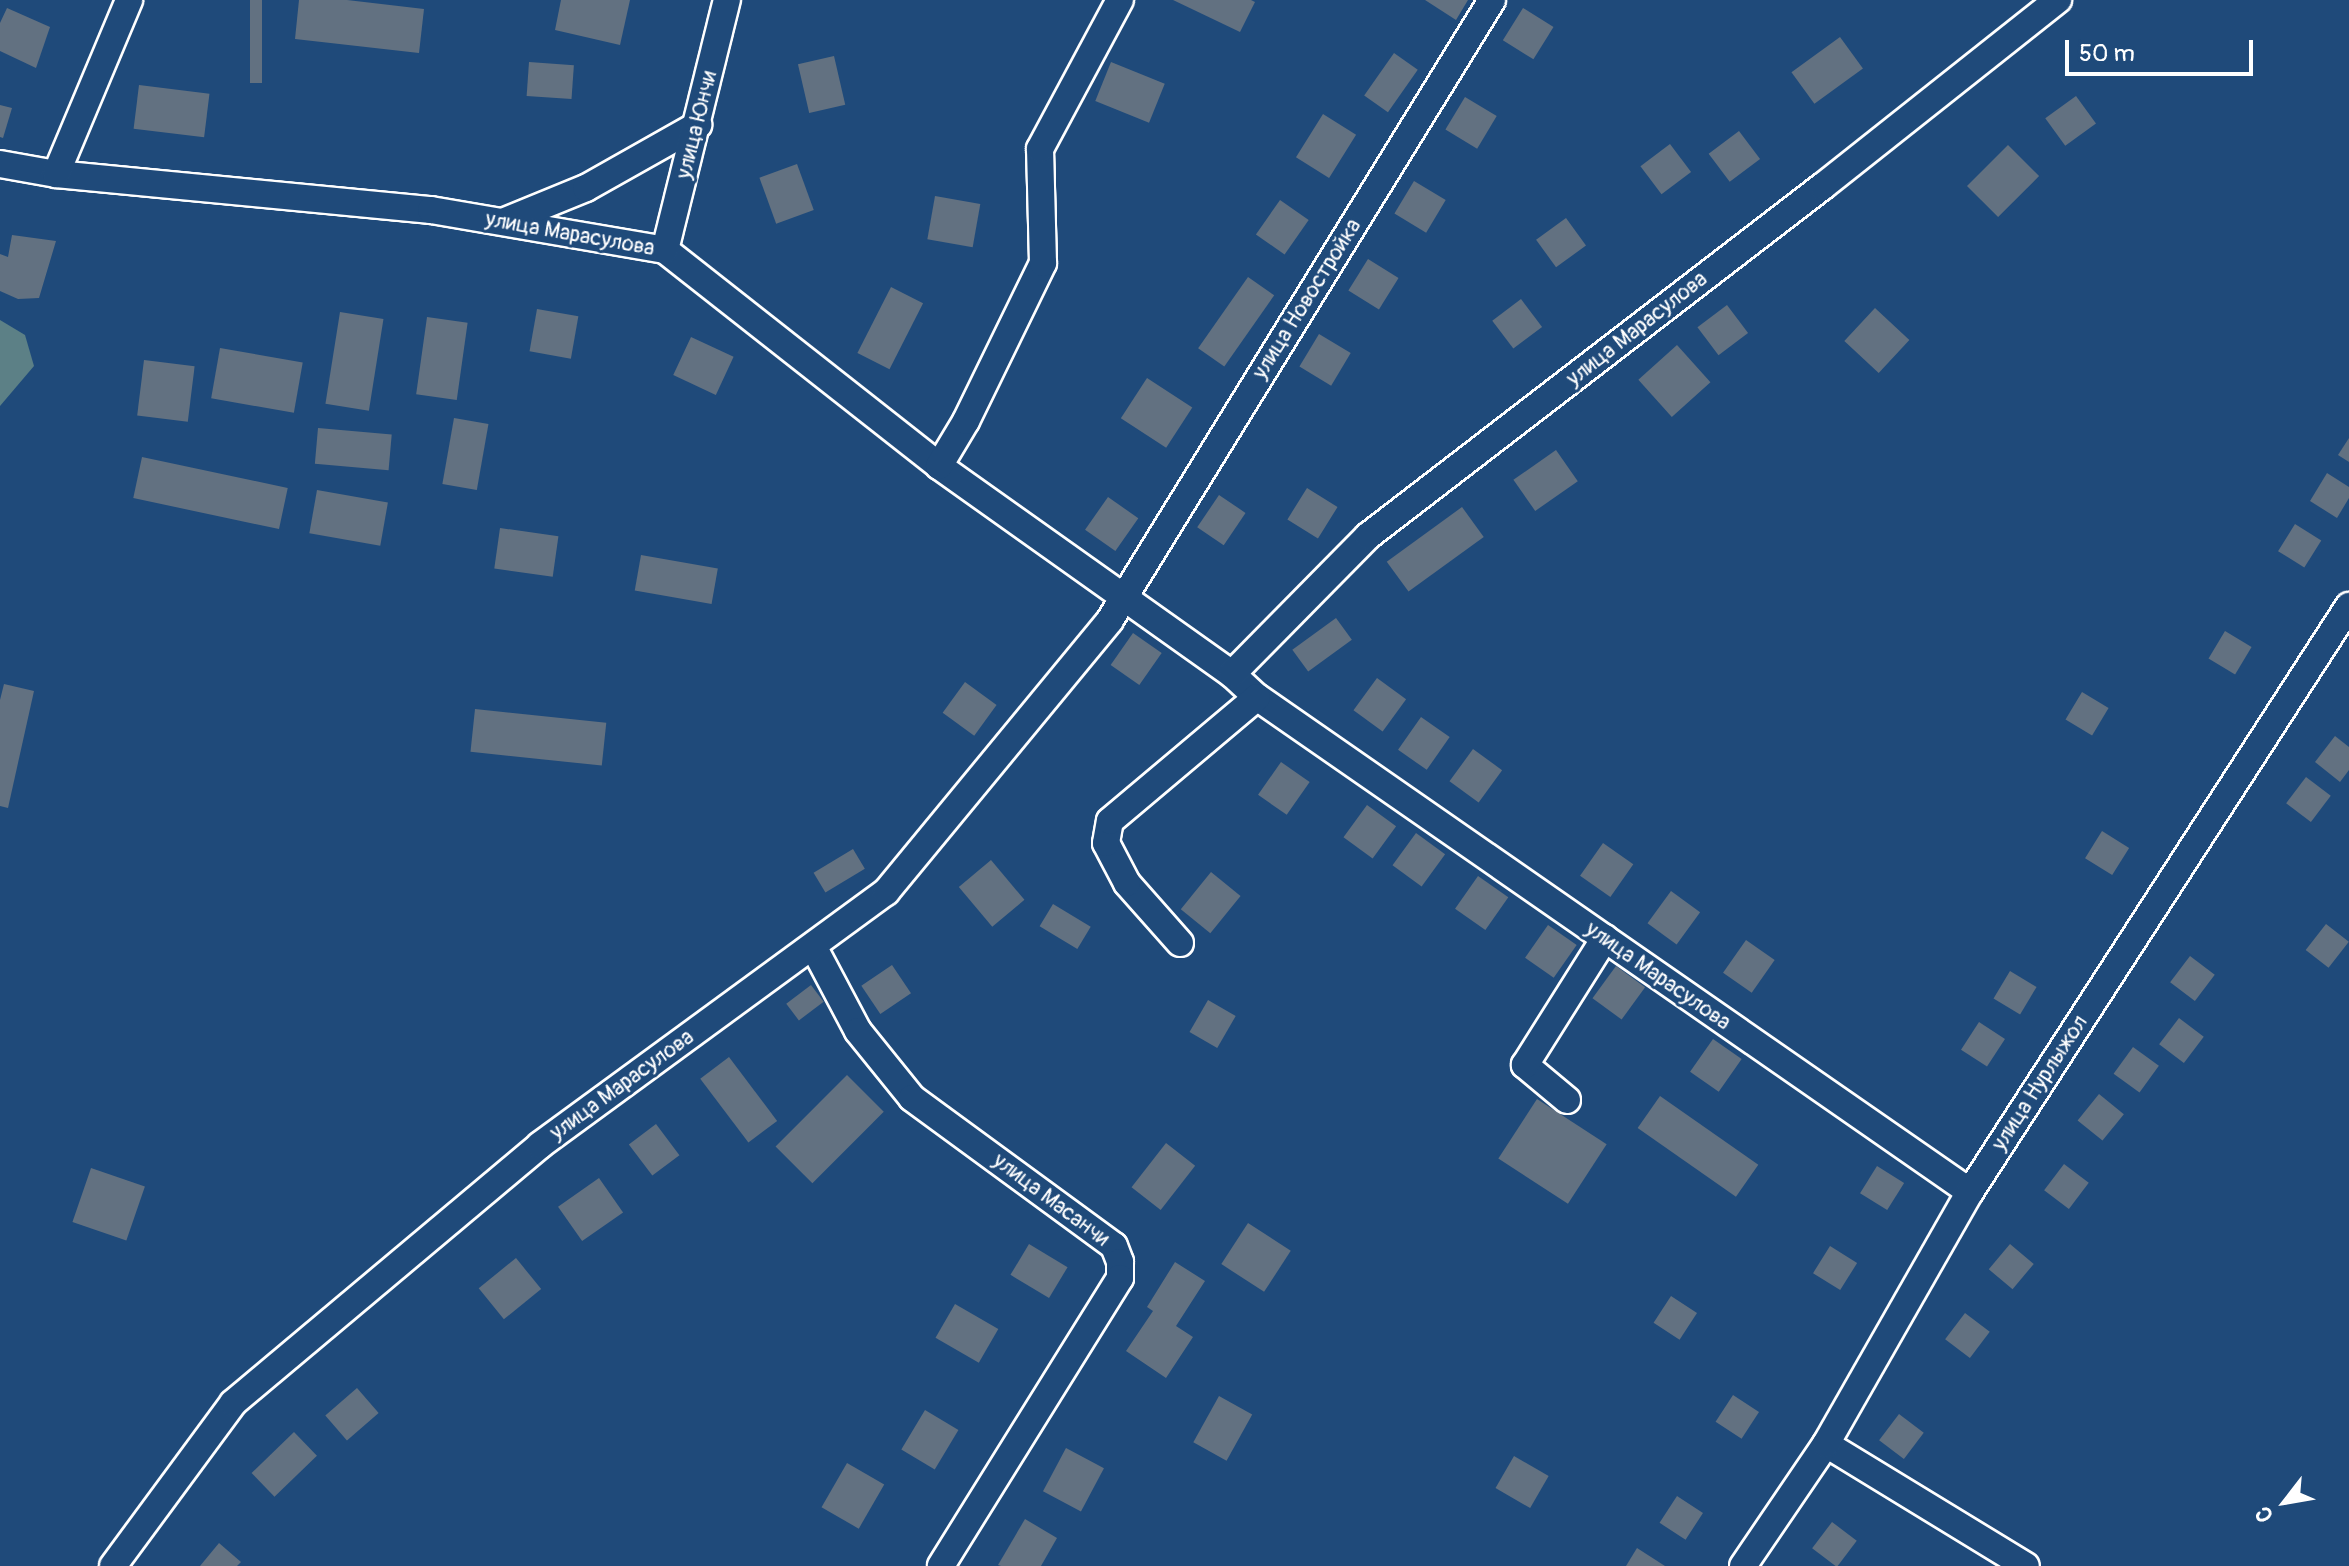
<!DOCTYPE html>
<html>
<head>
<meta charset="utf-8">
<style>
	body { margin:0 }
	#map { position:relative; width:2349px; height:1566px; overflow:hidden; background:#1f4a7a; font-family:Pangolin,sans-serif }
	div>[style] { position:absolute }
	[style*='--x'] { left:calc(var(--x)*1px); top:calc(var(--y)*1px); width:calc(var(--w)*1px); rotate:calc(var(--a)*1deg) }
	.green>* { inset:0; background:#5c8086 }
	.building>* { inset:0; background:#627181; transform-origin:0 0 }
	.roads { filter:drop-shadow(2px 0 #fff) drop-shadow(-2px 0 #fff) drop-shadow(0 2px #fff) drop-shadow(0 -2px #fff) }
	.street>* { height:26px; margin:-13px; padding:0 13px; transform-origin:13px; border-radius:13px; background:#1f4a7a }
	span { translate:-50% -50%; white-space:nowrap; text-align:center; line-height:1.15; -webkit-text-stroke:6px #1f4a7a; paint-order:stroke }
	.street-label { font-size:22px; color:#fff }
	.north { position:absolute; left:2245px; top:1462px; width:80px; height:80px; -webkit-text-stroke:6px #1f4a7a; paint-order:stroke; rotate:239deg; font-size:22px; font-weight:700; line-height:32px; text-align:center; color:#fff }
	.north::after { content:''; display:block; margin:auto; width:28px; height:36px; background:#fff; clip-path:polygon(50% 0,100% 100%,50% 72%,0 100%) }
	.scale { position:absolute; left:2065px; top:40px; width:188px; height:36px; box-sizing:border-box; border:4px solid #fff; border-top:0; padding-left:10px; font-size:24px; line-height:28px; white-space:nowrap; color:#fff; -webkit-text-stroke:6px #1f4a7a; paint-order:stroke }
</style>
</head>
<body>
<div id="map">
	<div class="green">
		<i style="clip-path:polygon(0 320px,25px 335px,34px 366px,0 406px)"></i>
	</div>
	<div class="building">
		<i style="left:250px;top:0;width:12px;height:83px"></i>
		<i style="clip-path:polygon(299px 0,347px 0,424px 9px,419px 53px,295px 39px)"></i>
		<i style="clip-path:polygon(561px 0,630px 0,620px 45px,555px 30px)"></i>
		<i style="clip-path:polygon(1173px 0,1251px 0,1255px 2px,1240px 32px)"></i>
		<i style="clip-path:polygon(1425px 0,1468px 0,1456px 20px)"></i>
		<i style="clip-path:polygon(7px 8px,50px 27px,36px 68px,0 51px,0 23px)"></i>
		<i style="left:1523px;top:8px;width:36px;height:38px;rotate:32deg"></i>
		<i style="left:1840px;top:37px;width:39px;height:60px;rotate:54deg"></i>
		<i style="left:1394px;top:53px;width:29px;height:52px;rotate:35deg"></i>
		<i style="left:834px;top:56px;width:50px;height:37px;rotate:77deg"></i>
		<i style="left:529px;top:62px;width:45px;height:34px;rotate:4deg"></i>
		<i style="left:1111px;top:62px;width:58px;height:42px;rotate:22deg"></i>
		<i style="left:139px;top:85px;width:71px;height:44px;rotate:7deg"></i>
		<i style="left:2076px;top:96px;width:34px;height:38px;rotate:54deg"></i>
		<i style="left:1465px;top:97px;width:37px;height:38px;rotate:31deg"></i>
		<i style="clip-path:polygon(0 105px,12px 108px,3px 138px,0 137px)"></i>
		<i style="left:1323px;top:114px;width:39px;height:51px;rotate:32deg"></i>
		<i style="left:1739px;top:131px;width:35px;height:38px;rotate:53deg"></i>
		<i style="left:1670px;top:144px;width:35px;height:37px;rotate:53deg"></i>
		<i style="left:2008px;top:145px;width:44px;height:58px;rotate:45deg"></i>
		<i style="left:797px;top:164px;width:49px;height:40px;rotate:70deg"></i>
		<i style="left:1414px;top:181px;width:37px;height:38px;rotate:31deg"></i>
		<i style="left:935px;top:196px;width:46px;height:44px;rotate:10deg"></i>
		<i style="left:1280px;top:200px;width:35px;height:42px;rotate:35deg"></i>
		<i style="left:1566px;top:218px;width:34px;height:37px;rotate:54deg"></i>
		<i style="clip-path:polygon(12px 235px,56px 241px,39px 298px,18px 299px,0 291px,0 254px,8px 257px)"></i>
		<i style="left:1368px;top:259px;width:36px;height:37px;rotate:32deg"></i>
		<i style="left:1248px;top:277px;width:32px;height:87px;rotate:35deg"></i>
		<i style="left:891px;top:287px;width:36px;height:74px;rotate:27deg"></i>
		<i style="left:1521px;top:299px;width:35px;height:36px;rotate:53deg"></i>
		<i style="left:1727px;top:305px;width:35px;height:37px;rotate:53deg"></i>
		<i style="left:1875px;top:308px;width:47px;height:45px;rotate:43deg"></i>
		<i style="left:537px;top:309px;width:42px;height:43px;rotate:10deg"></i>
		<i style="left:340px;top:312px;width:44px;height:93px;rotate:9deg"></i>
		<i style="left:427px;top:317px;width:41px;height:78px;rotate:8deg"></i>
		<i style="left:1319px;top:334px;width:37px;height:38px;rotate:31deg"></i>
		<i style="left:691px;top:337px;width:47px;height:42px;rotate:25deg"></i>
		<i style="left:1677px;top:345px;width:50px;height:52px;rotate:48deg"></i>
		<i style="left:220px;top:348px;width:84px;height:51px;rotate:10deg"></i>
		<i style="left:144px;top:360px;width:51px;height:56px;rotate:7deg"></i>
		<i style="left:1147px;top:378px;width:54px;height:48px;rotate:33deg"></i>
		<i style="left:454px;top:418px;width:35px;height:67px;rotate:10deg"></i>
		<i style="left:318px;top:428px;width:74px;height:36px;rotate:5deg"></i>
		<i style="clip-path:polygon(2349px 438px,2349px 462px,2338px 455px)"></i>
		<i style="left:1556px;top:450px;width:38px;height:52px;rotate:55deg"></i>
		<i style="left:142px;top:457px;width:149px;height:42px;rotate:12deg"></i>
		<i style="clip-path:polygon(2327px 473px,2349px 487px,2349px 498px,2337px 518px,2310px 501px)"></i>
		<i style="left:1307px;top:488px;width:36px;height:37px;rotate:32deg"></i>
		<i style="left:317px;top:490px;width:72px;height:44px;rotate:10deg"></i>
		<i style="left:1219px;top:495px;width:32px;height:39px;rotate:34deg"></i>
		<i style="left:1108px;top:497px;width:37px;height:40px;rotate:35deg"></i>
		<i style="left:1462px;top:507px;width:37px;height:93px;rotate:54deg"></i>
		<i style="left:2295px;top:524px;width:31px;height:32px;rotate:32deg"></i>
		<i style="left:500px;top:528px;width:59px;height:41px;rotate:8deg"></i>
		<i style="left:641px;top:555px;width:78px;height:36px;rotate:10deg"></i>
		<i style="left:1336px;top:618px;width:27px;height:54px;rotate:54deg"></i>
		<i style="left:2225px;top:631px;width:31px;height:32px;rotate:31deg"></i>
		<i style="left:1133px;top:633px;width:35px;height:39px;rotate:35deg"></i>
		<i style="left:1377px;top:678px;width:36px;height:40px;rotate:36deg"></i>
		<i style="left:965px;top:682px;width:39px;height:38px;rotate:36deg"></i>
		<i style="clip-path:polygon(4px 684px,34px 691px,8px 808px,0 806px,0 700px)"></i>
		<i style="left:2082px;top:692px;width:31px;height:32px;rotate:31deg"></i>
		<i style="left:475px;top:709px;width:132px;height:43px;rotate:6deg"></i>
		<i style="left:1421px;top:717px;width:35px;height:40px;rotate:35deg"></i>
		<i style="clip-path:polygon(2335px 736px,2349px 747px,2349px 770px,2340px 782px,2315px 762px)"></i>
		<i style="left:1473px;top:749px;width:36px;height:40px;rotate:36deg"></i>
		<i style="left:1281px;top:762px;width:35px;height:40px;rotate:35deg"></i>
		<i style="left:2306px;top:777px;width:31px;height:33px;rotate:37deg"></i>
		<i style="left:1367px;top:805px;width:36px;height:40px;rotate:36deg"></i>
		<i style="left:2102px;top:831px;width:32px;height:32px;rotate:32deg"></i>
		<i style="left:1416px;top:833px;width:36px;height:40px;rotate:36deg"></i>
		<i style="left:1603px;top:843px;width:37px;height:40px;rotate:35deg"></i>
		<i style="left:853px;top:849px;width:23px;height:46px;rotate:59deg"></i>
		<i style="left:991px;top:860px;width:52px;height:42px;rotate:50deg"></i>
		<i style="left:1211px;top:872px;width:38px;height:48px;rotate:39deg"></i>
		<i style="left:1478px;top:876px;width:37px;height:40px;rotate:35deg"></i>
		<i style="left:1671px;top:891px;width:36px;height:40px;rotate:36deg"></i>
		<i style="left:1053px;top:904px;width:44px;height:26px;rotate:31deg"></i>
		<i style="left:2326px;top:924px;width:29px;height:33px;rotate:38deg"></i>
		<i style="left:1548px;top:925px;width:35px;height:40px;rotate:35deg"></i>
		<i style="left:1746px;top:940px;width:35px;height:40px;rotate:35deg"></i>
		<i style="left:2190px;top:956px;width:31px;height:33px;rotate:37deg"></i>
		<i style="left:892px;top:965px;width:34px;height:37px;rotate:56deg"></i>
		<i style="left:1616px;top:966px;width:36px;height:40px;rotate:36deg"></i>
		<i style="left:2010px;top:971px;width:31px;height:32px;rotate:31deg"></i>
		<i style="left:811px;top:985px;width:21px;height:31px;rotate:53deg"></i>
		<i style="left:1208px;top:1000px;width:32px;height:37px;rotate:30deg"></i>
		<i style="left:2179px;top:1018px;width:31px;height:33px;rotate:37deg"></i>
		<i style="left:1979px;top:1022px;width:31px;height:33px;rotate:33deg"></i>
		<i style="left:1713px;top:1039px;width:35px;height:40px;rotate:35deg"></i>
		<i style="left:2133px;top:1047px;width:32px;height:33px;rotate:36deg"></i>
		<i style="left:729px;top:1057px;width:80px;height:36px;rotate:53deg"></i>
		<i style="left:847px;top:1075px;width:52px;height:101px;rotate:45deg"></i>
		<i style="left:2099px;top:1094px;width:32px;height:34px;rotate:39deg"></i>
		<i style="left:1660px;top:1096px;width:120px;height:39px;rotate:35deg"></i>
		<i style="left:1537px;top:1099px;width:83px;height:71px;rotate:33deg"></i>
		<i style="left:656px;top:1124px;width:39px;height:34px;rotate:53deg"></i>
		<i style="left:1166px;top:1143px;width:37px;height:56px;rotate:38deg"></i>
		<i style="left:2064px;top:1164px;width:31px;height:33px;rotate:37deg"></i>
		<i style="left:1877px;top:1166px;width:32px;height:32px;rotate:32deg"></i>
		<i style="left:91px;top:1168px;width:57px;height:57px;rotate:19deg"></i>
		<i style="left:599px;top:1178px;width:42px;height:50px;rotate:55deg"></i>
		<i style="left:1248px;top:1223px;width:51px;height:49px;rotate:33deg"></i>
		<i style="left:1029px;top:1244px;width:45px;height:36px;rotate:31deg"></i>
		<i style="left:2010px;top:1244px;width:31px;height:33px;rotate:40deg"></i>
		<i style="left:1830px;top:1246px;width:32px;height:32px;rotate:32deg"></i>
		<i style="left:516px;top:1258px;width:40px;height:48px;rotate:51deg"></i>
		<i style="clip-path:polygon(1175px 1262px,1205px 1281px,1176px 1326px,1193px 1337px,1166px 1378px,1126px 1351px,1153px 1311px,1147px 1307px)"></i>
		<i style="left:1671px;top:1296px;width:31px;height:32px;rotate:33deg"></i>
		<i style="left:955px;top:1304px;width:50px;height:39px;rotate:30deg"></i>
		<i style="left:1965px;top:1313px;width:31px;height:33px;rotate:37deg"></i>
		<i style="left:357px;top:1388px;width:33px;height:42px;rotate:49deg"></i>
		<i style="left:1733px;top:1395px;width:31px;height:32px;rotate:33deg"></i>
		<i style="left:1219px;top:1396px;width:38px;height:53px;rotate:29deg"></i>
		<i style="left:925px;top:1410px;width:39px;height:46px;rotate:31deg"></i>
		<i style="left:1899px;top:1414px;width:31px;height:33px;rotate:37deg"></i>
		<i style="left:294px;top:1432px;width:33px;height:59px;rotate:46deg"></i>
		<i style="left:1066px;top:1448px;width:43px;height:49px;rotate:28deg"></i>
		<i style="left:1514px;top:1456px;width:40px;height:37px;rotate:30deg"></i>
		<i style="left:847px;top:1463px;width:43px;height:51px;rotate:30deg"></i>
		<i style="left:1677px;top:1496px;width:31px;height:32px;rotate:33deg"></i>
		<i style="clip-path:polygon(1025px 1519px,1057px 1538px,1041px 1566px,1001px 1566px,998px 1565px)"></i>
		<i style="left:1832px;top:1522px;width:31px;height:33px;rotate:37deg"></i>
		<i style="clip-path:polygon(219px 1543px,241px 1562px,237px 1566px,200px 1566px)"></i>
		<i style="clip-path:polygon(1637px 1548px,1665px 1566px,1626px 1566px)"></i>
	</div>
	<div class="roads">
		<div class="street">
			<i style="--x:0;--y:164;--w:57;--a:10.1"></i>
			<i style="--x:56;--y:174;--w:377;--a:5.5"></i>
			<i style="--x:431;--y:210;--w:237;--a:9.7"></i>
			<i style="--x:665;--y:250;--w:349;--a:38.2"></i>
			<i style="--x:939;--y:466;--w:359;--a:35.4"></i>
			<i style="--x:1232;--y:674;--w:34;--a:43"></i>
			<i style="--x:1257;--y:697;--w:868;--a:34.77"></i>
			<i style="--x:56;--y:174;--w:189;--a:-67.2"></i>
			<i style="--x:505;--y:221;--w:87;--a:-22.2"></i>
			<i style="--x:586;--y:188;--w:129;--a:-29.4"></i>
			<i style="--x:665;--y:250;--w:258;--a:-76.1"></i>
			<i style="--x:939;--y:466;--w:52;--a:-59"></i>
			<i style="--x:966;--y:421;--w:176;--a:-64"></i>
			<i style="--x:1043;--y:263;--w:114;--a:-91.5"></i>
			<i style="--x:1040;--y:149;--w:169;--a:-61.8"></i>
			<i style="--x:1232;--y:674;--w:194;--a:-45.4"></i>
			<i style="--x:1368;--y:536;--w:574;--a:-37.57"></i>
			<i style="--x:1823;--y:186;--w:300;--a:-38.4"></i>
			<i style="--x:1180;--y:943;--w:80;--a:-131.5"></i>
			<i style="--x:1127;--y:883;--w:45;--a:-117.7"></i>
			<i style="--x:1106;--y:843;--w:22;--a:-80"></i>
			<i style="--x:1110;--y:821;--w:192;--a:-40.1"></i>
			<i style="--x:813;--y:946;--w:96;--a:62.1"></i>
			<i style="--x:858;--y:1031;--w:86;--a:51.1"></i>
			<i style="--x:912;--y:1098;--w:250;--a:36.2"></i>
			<i style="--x:1114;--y:1246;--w:17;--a:69"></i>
			<i style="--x:1120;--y:1262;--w:16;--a:90"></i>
			<i style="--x:1120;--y:1278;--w:339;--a:121.9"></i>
			<i style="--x:1567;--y:1100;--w:55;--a:-140.2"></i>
			<i style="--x:1525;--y:1065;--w:150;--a:-57.8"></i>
			<i style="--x:1826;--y:1444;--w:234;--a:31.4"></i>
			<i style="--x:113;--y:1566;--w:202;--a:-53.6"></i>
			<i style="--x:233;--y:1403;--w:401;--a:-40"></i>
			<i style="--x:540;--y:1145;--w:429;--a:-36.2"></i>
			<i style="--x:886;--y:892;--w:352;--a:-50.5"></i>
			<i style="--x:1110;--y:620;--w:728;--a:-58.36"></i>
			<i style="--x:1743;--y:1566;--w:148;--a:-55.8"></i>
			<i style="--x:1826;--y:1444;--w:290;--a:-60.3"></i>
			<i style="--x:1970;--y:1192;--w:698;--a:-57.11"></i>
		</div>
	</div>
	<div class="street-label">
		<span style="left:697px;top:125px;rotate:-76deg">улица Юнчи</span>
		<span style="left:570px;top:234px;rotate:10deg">улица Марасулова</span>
		<span style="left:1307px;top:299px;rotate:-58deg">улица Новостройка</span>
		<span style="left:1637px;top:329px;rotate:-38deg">улица Марасулова</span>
		<span style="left:1658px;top:976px;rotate:35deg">улица Марасулова</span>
		<span style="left:2040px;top:1083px;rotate:-57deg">улица Нурлыжол</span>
		<span style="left:622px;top:1085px;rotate:-36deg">улица Марасулова</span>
		<span style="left:1051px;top:1200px;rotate:37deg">улица Масанчи</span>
	</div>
	<div class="north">С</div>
	<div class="scale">50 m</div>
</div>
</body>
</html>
